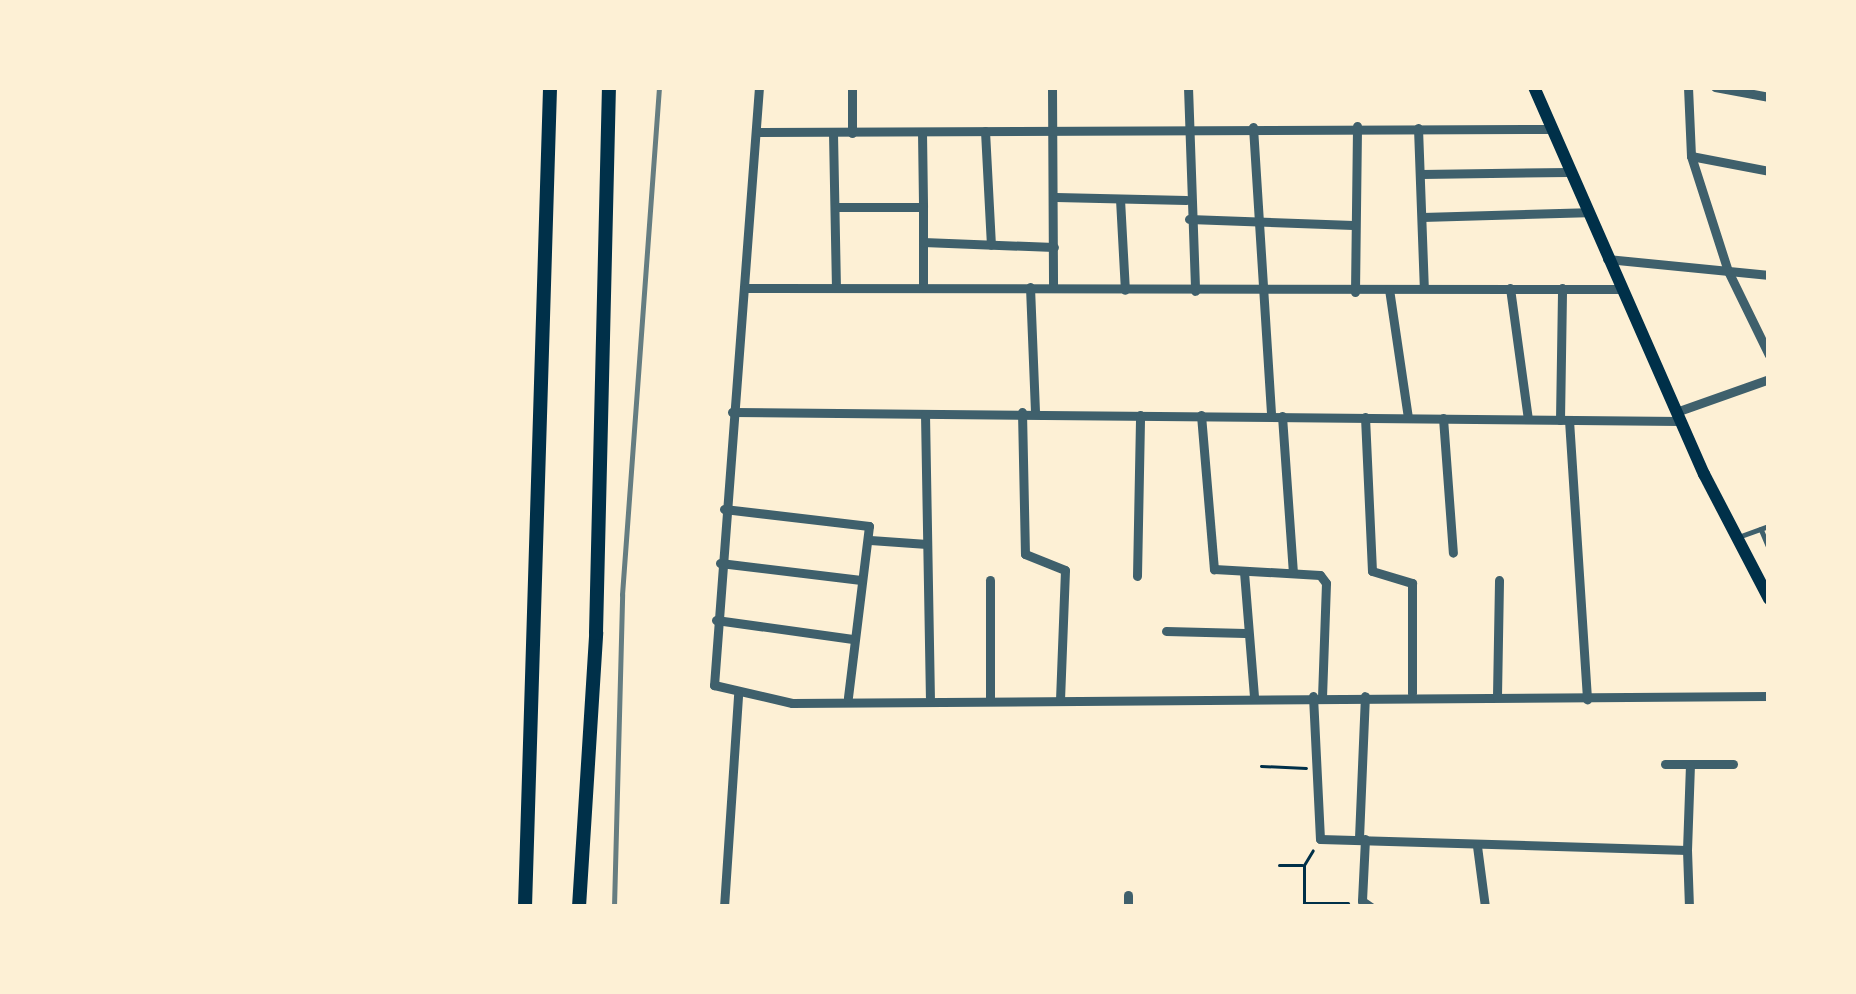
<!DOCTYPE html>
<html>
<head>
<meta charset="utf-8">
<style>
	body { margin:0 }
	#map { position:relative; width:1856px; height:994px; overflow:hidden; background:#fdf0d5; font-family:Quicksand,sans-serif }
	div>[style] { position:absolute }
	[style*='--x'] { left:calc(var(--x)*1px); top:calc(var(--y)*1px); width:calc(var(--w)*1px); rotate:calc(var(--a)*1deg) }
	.path>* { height:3px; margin:-1.5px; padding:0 1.5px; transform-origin:1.5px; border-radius:1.5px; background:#003049 }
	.service>* { height:4.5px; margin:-2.25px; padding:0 2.25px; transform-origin:2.25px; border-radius:2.25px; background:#3f606c }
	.minor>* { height:9px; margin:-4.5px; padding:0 4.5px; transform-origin:4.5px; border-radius:4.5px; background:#3f606c }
	.secondary>* { height:12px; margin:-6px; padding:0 6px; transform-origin:6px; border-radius:6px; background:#003049 }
	.trunk>* { height:14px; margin:-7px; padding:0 7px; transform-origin:7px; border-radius:7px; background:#003049 }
	.rail>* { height:4.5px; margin:-2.25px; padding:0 2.25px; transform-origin:2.25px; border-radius:2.25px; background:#657d81 }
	span { translate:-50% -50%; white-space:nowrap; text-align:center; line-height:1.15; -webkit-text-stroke:10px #fdf0d5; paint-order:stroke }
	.frame { position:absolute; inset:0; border:90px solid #fdf0d5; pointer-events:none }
</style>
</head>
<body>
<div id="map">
	<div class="path">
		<i style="--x:1261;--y:766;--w:45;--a:2.5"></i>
		<i style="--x:1279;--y:865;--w:23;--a:0"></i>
		<i style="--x:1304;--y:903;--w:44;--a:0"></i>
		<i style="--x:1304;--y:907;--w:42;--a:-90"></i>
		<i style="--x:1304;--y:865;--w:17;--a:-59"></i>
	</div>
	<div class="service">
		<i style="--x:1761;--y:529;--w:21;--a:67"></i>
		<i style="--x:1741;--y:536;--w:30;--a:-20"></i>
	</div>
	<div class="minor">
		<i style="--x:759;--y:87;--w:600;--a:94.3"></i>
		<i style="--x:714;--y:685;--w:80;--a:13"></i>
		<i style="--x:792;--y:703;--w:977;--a:-0.41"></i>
		<i style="--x:852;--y:87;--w:46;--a:90"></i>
		<i style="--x:1052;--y:87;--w:201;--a:89.7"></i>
		<i style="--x:1188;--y:87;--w:204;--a:88"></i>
		<i style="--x:1688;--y:87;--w:69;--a:87.5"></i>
		<i style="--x:1691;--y:156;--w:121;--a:72.2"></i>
		<i style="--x:1728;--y:271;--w:93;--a:64"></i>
		<i style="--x:1715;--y:87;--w:55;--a:10.5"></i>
		<i style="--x:1253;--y:127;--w:289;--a:86.4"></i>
		<i style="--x:1418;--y:128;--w:160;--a:87.9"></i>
		<i style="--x:985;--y:131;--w:114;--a:87"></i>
		<i style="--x:756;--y:132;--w:794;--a:-0.22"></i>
		<i style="--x:922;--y:132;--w:75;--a:89.2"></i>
		<i style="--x:833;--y:133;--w:155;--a:88.9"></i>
		<i style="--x:1691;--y:156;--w:79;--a:10.9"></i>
		<i style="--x:1421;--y:174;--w:147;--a:-0.8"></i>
		<i style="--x:1056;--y:197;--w:130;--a:1.3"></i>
		<i style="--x:1120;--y:199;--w:91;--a:86.9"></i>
		<i style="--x:836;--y:207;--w:87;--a:0"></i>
		<i style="--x:923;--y:207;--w:80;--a:90"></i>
		<i style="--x:1422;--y:217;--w:164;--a:-1.7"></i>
		<i style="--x:1189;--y:219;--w:164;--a:2.1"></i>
		<i style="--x:923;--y:242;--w:131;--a:2.2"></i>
		<i style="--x:1607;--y:259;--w:163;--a:5.6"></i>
		<i style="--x:1030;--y:287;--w:126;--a:87.7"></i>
		<i style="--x:745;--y:288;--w:875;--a:0.07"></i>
		<i style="--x:1510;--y:288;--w:132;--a:82.2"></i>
		<i style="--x:1389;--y:289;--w:130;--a:81.6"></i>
		<i style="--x:1355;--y:292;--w:166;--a:-89.3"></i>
		<i style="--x:732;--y:412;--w:948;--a:0.54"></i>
		<i style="--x:1022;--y:412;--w:142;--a:88.8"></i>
		<i style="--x:1025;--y:554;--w:43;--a:21.8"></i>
		<i style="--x:1065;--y:570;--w:128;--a:92.2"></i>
		<i style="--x:1676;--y:412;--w:99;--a:-19.5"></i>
		<i style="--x:925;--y:414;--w:283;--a:89"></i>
		<i style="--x:1201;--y:415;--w:155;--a:85.2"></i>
		<i style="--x:1214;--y:569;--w:106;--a:3.2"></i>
		<i style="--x:1320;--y:575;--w:10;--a:53"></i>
		<i style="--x:1326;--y:583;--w:114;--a:92"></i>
		<i style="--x:1282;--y:416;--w:157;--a:86"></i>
		<i style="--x:1365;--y:417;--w:154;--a:87.4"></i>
		<i style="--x:1372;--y:571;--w:42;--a:16.7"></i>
		<i style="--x:1412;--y:583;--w:110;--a:90"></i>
		<i style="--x:1443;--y:418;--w:135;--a:85.8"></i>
		<i style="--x:1560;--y:420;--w:132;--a:-89.1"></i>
		<i style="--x:1569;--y:420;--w:280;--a:86.3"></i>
		<i style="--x:724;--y:509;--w:146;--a:6.7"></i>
		<i style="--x:869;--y:526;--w:173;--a:97"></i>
		<i style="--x:870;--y:540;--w:57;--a:4"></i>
		<i style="--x:720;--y:563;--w:142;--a:6.9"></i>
		<i style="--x:1244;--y:572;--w:125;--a:85.4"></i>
		<i style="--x:1137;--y:576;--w:161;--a:-88.9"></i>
		<i style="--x:716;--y:620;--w:138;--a:7.9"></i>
		<i style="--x:1166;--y:631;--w:79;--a:1.5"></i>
		<i style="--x:1313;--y:696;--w:143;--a:87.2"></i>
		<i style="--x:1320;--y:839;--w:367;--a:1.7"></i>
		<i style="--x:1687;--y:850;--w:57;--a:88"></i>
		<i style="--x:1497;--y:696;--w:116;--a:-89"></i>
		<i style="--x:990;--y:698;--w:118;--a:-90"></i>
		<i style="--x:1665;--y:764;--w:68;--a:0"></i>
		<i style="--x:1359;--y:838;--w:142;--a:-87.6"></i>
		<i style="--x:1365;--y:839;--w:62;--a:92.8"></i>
		<i style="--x:1362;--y:901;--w:11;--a:34"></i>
		<i style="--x:1477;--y:846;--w:62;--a:82.5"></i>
		<i style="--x:1687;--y:850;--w:85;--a:-88"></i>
		<i style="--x:1128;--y:895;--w:12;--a:90"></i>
		<i style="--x:724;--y:907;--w:213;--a:-86.2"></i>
	</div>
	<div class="secondary">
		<i style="--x:1534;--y:87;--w:423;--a:66.3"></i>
		<i style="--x:1704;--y:474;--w:141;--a:62.5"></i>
	</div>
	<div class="trunk">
		<i style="--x:525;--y:907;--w:820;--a:-88.25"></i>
		<i style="--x:579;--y:907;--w:275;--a:-86.4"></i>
		<i style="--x:596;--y:633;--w:546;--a:-88.64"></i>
	</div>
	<div class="rail">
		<i style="--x:614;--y:907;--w:312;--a:-88.5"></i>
		<i style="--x:622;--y:595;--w:509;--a:-85.83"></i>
	</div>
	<div class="frame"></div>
</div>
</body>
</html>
